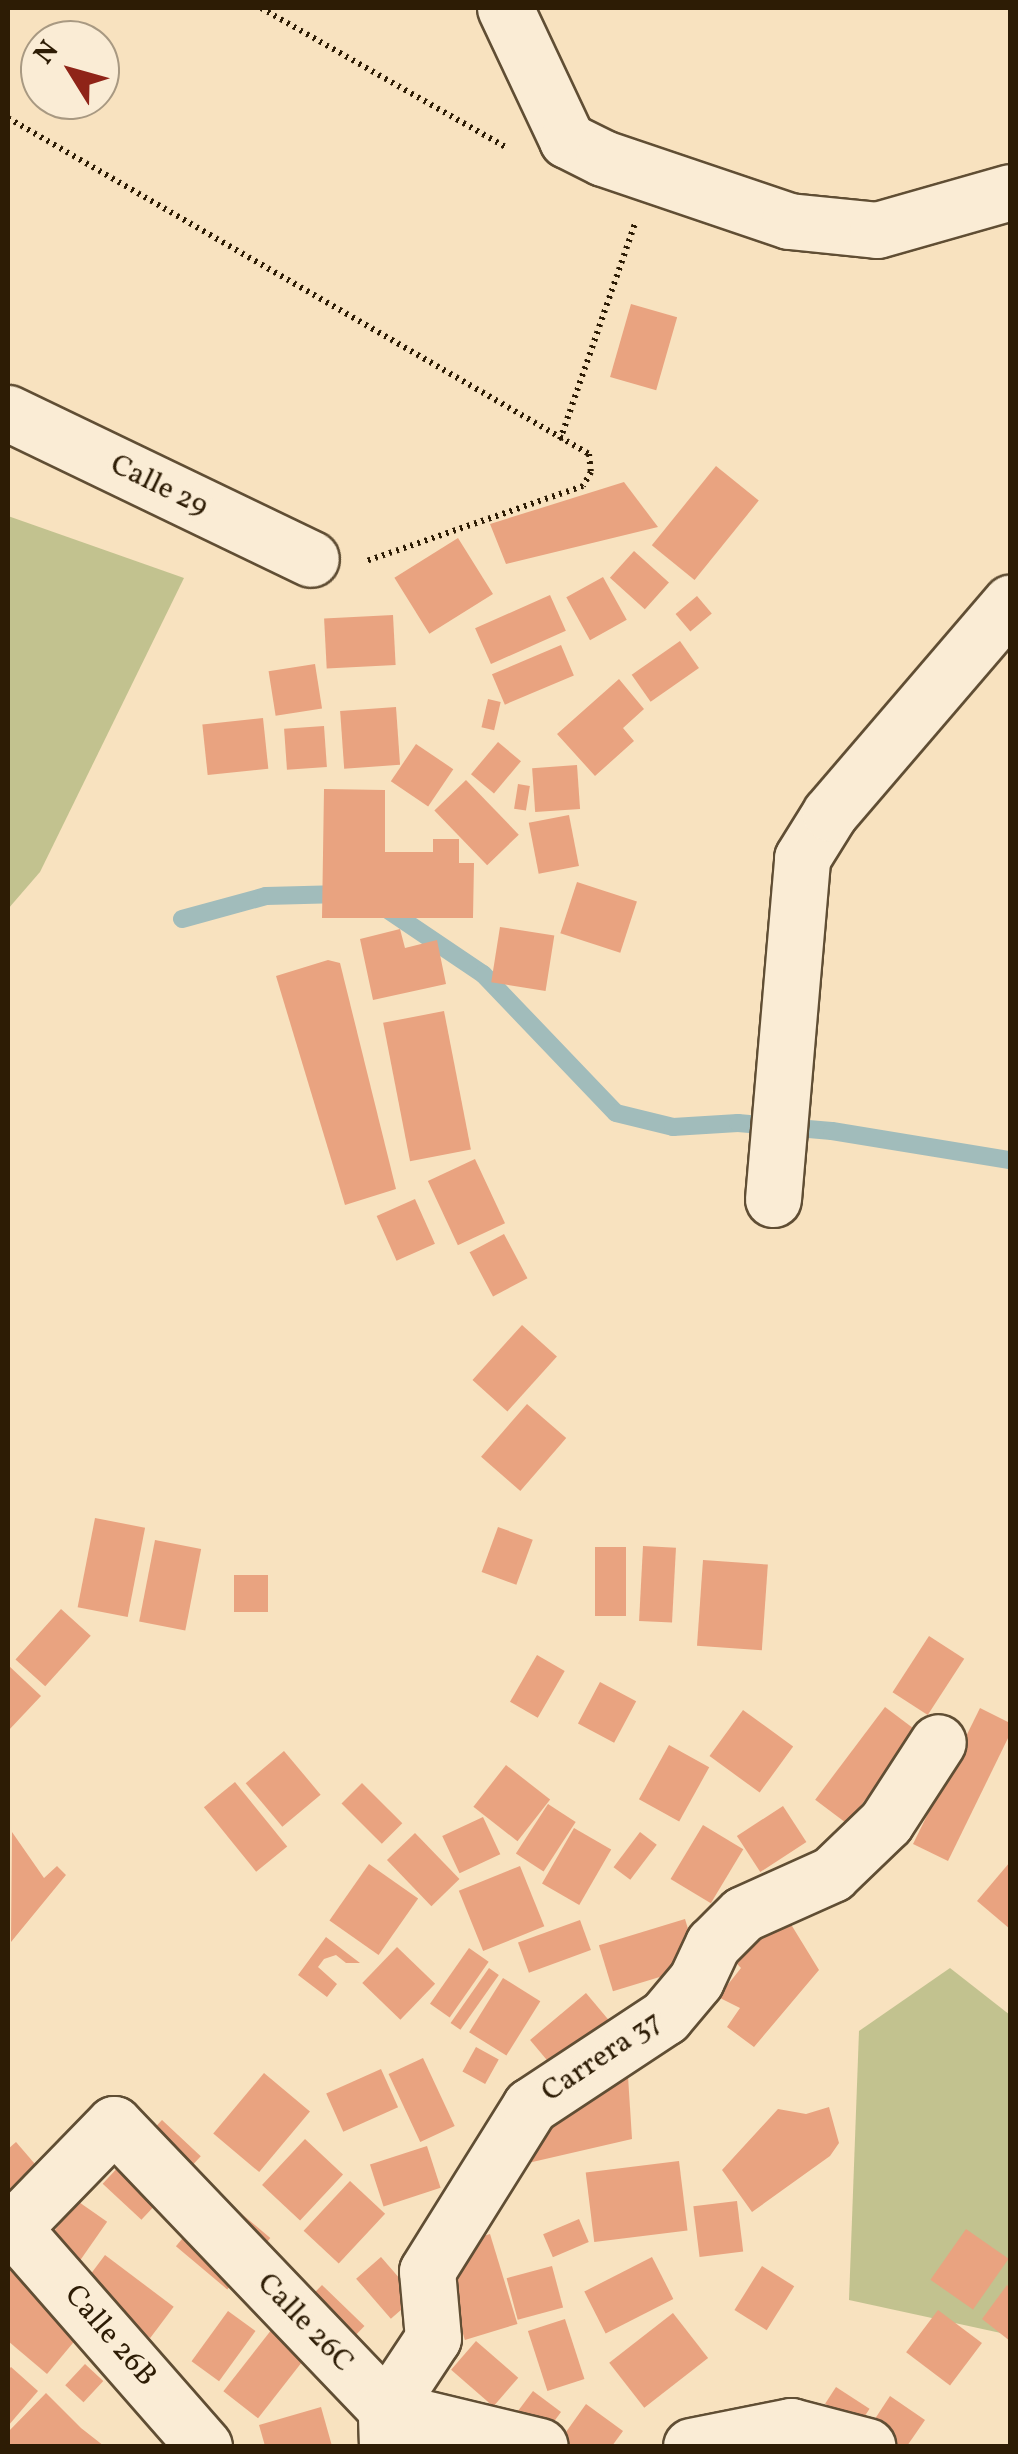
<!DOCTYPE html>
<html>
<head>
<meta charset="utf-8">
<style>
	body { margin:0 }
	#map { position:relative; width:1018px; height:2454px; overflow:hidden; background:#f8e2bf; font-family:Vollkorn,serif }
	div>[style] { position:absolute }
	[style*='--x'] { left:calc(var(--x)*1px); top:calc(var(--y)*1px); width:calc(var(--w)*1px); rotate:calc(var(--a)*1deg) }
	.green>* { inset:0; background:#c2c28f }
	.stream>* { height:18px; margin:-9px; padding:0 9px; transform-origin:9px; border-radius:9px; background:#a1bcbb }
	.building>* { inset:0; background:#e9a380; transform-origin:0 0 }
	.path>* { height:6px; margin-top:-3px; transform-origin:0; background:repeating-linear-gradient(90deg,#2d1c05 0 2.5px,transparent 0 7.5px) }
	.roads { filter:drop-shadow(2px 0 #604e34) drop-shadow(-2px 0 #604e34) drop-shadow(0 2px #604e34) drop-shadow(0 -2px #604e34) }
	.minor>* { height:55px; margin:-27.5px; padding:0 27.5px; transform-origin:27.5px; border-radius:27.5px; background:#faecd5 }
	span { translate:-50% -50%; white-space:nowrap; text-align:center; line-height:1.15; -webkit-text-stroke:10px #faecd5; paint-order:stroke }
	.street-label { font-size:30px; color:#2d1c05 }
	.frame { position:absolute; inset:0; border:10px solid #2d1c05; pointer-events:none }
	.north { position:absolute; left:20px; top:20px; width:100px; height:100px; box-sizing:border-box; background:#faecd5; border:2px solid #a89982; border-radius:50%; rotate:307deg; font-size:28px; font-weight:700; line-height:40px; text-align:center; color:#2d1c05 }
	.north::after { content:''; display:block; margin:auto; width:35px; height:45px; background:#8f2418; clip-path:polygon(50% 0,100% 100%,50% 72%,0 100%) }
</style>
</head>
<body>
<div id="map">
	<div class="green">
		<i style="clip-path:polygon(8px 516px,184px 578px,40px 872px,8px 909px)"></i>
		<i style="clip-path:polygon(950px 1968px,1010px 2015px,1010px 2335px,849px 2300px,859px 2031px)"></i>
	</div>
	<div class="stream">
		<i style="--x:385;--y:908;--w:118;--a:34"></i>
		<i style="--x:483;--y:974;--w:192;--a:46.3"></i>
		<i style="--x:616;--y:1113;--w:59;--a:13.8"></i>
		<i style="--x:673;--y:1127;--w:65;--a:-3.5"></i>
		<i style="--x:738;--y:1123;--w:94;--a:4.9"></i>
		<i style="--x:832;--y:1131;--w:180;--a:9.3"></i>
		<i style="--x:182;--y:919;--w:87;--a:-15.3"></i>
		<i style="--x:266;--y:896;--w:76;--a:-1.5"></i>
	</div>
	<div class="building">
		<i style="left:631px;top:304px;width:48px;height:76px;rotate:16deg"></i>
		<i style="left:716px;top:466px;width:55px;height:102px;rotate:39deg"></i>
		<i style="clip-path:polygon(624px 482px,658px 527px,506px 564px,490px 524px)"></i>
		<i style="left:458px;top:538px;width:66px;height:75px;rotate:58deg"></i>
		<i style="left:634px;top:551px;width:47px;height:36px;rotate:42deg"></i>
		<i style="left:603px;top:577px;width:49px;height:42px;rotate:61deg"></i>
		<i style="left:550px;top:595px;width:39px;height:82px;rotate:66deg"></i>
		<i style="left:697px;top:596px;width:23px;height:28px;rotate:50deg"></i>
		<i style="left:393px;top:615px;width:50px;height:69px;rotate:87deg"></i>
		<i style="left:680px;top:641px;width:33px;height:59px;rotate:55deg"></i>
		<i style="left:561px;top:645px;width:33px;height:75px;rotate:67deg"></i>
		<i style="left:315px;top:664px;width:45px;height:47px;rotate:81deg"></i>
		<i style="clip-path:polygon(619px 679px,644px 709px,623px 728px,634px 741px,595px 776px,557px 734px)"></i>
		<i style="left:488px;top:699px;width:13px;height:29px;rotate:13deg"></i>
		<i style="left:396px;top:707px;width:58px;height:56px;rotate:86deg"></i>
		<i style="left:263px;top:718px;width:51px;height:61px;rotate:84deg"></i>
		<i style="left:324px;top:726px;width:41px;height:40px;rotate:86deg"></i>
		<i style="left:498px;top:742px;width:30px;height:42px;rotate:40deg"></i>
		<i style="left:416px;top:744px;width:45px;height:45px;rotate:34deg"></i>
		<i style="left:577px;top:765px;width:44px;height:45px;rotate:86deg"></i>
		<i style="left:466px;top:780px;width:76px;height:44px;rotate:46deg"></i>
		<i style="left:518px;top:784px;width:12px;height:25px;rotate:9deg"></i>
		<i style="clip-path:polygon(324px 789px,385px 790px,385px 852px,433px 852px,433px 839px,459px 839px,459px 863px,474px 863px,473px 918px,322px 918px)"></i>
		<i style="left:569px;top:815px;width:52px;height:41px;rotate:79deg"></i>
		<i style="left:577px;top:882px;width:63px;height:54px;rotate:18deg"></i>
		<i style="left:500px;top:927px;width:55px;height:56px;rotate:9deg"></i>
		<i style="clip-path:polygon(400px 929px,405px 948px,437px 940px,446px 984px,373px 1000px,360px 939px)"></i>
		<i style="clip-path:polygon(328px 960px,340px 963px,396px 1189px,345px 1205px,276px 976px)"></i>
		<i style="left:444px;top:1011px;width:141px;height:62px;rotate:79deg"></i>
		<i style="left:475px;top:1159px;width:71px;height:52px;rotate:65deg"></i>
		<i style="left:415px;top:1199px;width:49px;height:42px;rotate:66deg"></i>
		<i style="left:504px;top:1234px;width:50px;height:39px;rotate:62deg"></i>
		<i style="left:522px;top:1325px;width:47px;height:74px;rotate:42deg"></i>
		<i style="left:527px;top:1404px;width:52px;height:70px;rotate:41deg"></i>
		<i style="left:95px;top:1518px;width:51px;height:91px;rotate:11deg"></i>
		<i style="left:498px;top:1527px;width:37px;height:48px;rotate:20deg"></i>
		<i style="left:155px;top:1540px;width:47px;height:83px;rotate:11deg"></i>
		<i style="left:643px;top:1546px;width:33px;height:75px;rotate:3deg"></i>
		<i style="left:595px;top:1547px;width:31px;height:69px"></i>
		<i style="left:703px;top:1560px;width:65px;height:86px;rotate:4deg"></i>
		<i style="left:234px;top:1575px;width:34px;height:37px"></i>
		<i style="left:61px;top:1609px;width:40px;height:68px;rotate:42deg"></i>
		<i style="left:929px;top:1636px;width:42px;height:67px;rotate:33deg"></i>
		<i style="left:537px;top:1655px;width:32px;height:54px;rotate:30deg"></i>
		<i style="clip-path:polygon(8px 1665px,41px 1696px,8px 1731px)"></i>
		<i style="left:600px;top:1682px;width:41px;height:47px;rotate:28deg"></i>
		<i style="left:885px;top:1707px;width:40px;height:116px;rotate:37deg"></i>
		<i style="clip-path:polygon(980px 1708px,1010px 1723px,1010px 1734px,948px 1861px,913px 1844px)"></i>
		<i style="left:743px;top:1710px;width:62px;height:57px;rotate:36deg"></i>
		<i style="left:669px;top:1745px;width:46px;height:62px;rotate:29deg"></i>
		<i style="left:284px;top:1751px;width:57px;height:50px;rotate:50deg"></i>
		<i style="left:506px;top:1765px;width:56px;height:53px;rotate:38deg"></i>
		<i style="left:235px;top:1782px;width:83px;height:40px;rotate:51deg"></i>
		<i style="left:362px;top:1783px;width:57px;height:29px;rotate:45deg"></i>
		<i style="left:548px;top:1804px;width:33px;height:59px;rotate:33deg"></i>
		<i style="left:783px;top:1806px;width:43px;height:55px;rotate:57deg"></i>
		<i style="left:483px;top:1817px;width:41px;height:45px;rotate:65deg"></i>
		<i style="left:703px;top:1825px;width:47px;height:63px;rotate:31deg"></i>
		<i style="left:574px;top:1828px;width:43px;height:64px;rotate:30deg"></i>
		<i style="clip-path:polygon(12px 1832px,44px 1878px,57px 1866px,66px 1875px,11px 1942px)"></i>
		<i style="left:640px;top:1832px;width:21px;height:44px;rotate:37deg"></i>
		<i style="left:415px;top:1833px;width:64px;height:39px;rotate:46deg"></i>
		<i style="clip-path:polygon(1010px 1862px,1010px 1929px,977px 1901px)"></i>
		<i style="left:369px;top:1864px;width:60px;height:69px;rotate:35deg"></i>
		<i style="left:520px;top:1866px;width:65px;height:66px;rotate:68deg"></i>
		<i style="left:685px;top:1919px;width:48px;height:90px;rotate:73deg"></i>
		<i style="left:580px;top:1920px;width:32px;height:66px;rotate:70deg"></i>
		<i style="clip-path:polygon(745px 1924px,792px 1926px,819px 1970px,754px 2047px,727px 2027px,740px 2008px,718px 1997px,741px 1968px,723px 1949px)"></i>
		<i style="clip-path:polygon(326px 1937px,360px 1963px,346px 1963px,336px 1955px,324px 1959px,318px 1967px,337px 1984px,327px 1997px,298px 1975px)"></i>
		<i style="left:397px;top:1947px;width:53px;height:50px;rotate:44deg"></i>
		<i style="left:469px;top:1948px;width:24px;height:68px;rotate:35deg"></i>
		<i style="left:489px;top:1968px;width:12px;height:67px;rotate:35deg"></i>
		<i style="left:503px;top:1978px;width:44px;height:64px;rotate:32deg"></i>
		<i style="left:586px;top:1993px;width:45px;height:73px;rotate:50deg"></i>
		<i style="left:476px;top:2047px;width:26px;height:28px;rotate:29deg"></i>
		<i style="left:423px;top:2058px;width:75px;height:38px;rotate:65deg"></i>
		<i style="left:381px;top:2069px;width:42px;height:60px;rotate:66deg"></i>
		<i style="left:264px;top:2073px;width:60px;height:79px;rotate:40deg"></i>
		<i style="clip-path:polygon(628px 2076px,632px 2139px,528px 2163px,526px 2115px,596px 2081px)"></i>
		<i style="clip-path:polygon(829px 2107px,839px 2143px,830px 2156px,752px 2212px,722px 2170px,778px 2109px,806px 2114px)"></i>
		<i style="left:162px;top:2120px;width:53px;height:87px;rotate:43deg"></i>
		<i style="left:305px;top:2139px;width:52px;height:63px;rotate:43deg"></i>
		<i style="clip-path:polygon(16px 2142px,41px 2171px,8px 2201px,8px 2149px)"></i>
		<i style="left:427px;top:2146px;width:44px;height:60px;rotate:72deg"></i>
		<i style="left:679px;top:2161px;width:70px;height:94px;rotate:83deg"></i>
		<i style="left:350px;top:2181px;width:48px;height:68px;rotate:43deg"></i>
		<i style="left:219px;top:2195px;width:67px;height:67px;rotate:40deg"></i>
		<i style="left:76px;top:2200px;width:38px;height:71px;rotate:35deg"></i>
		<i style="left:737px;top:2201px;width:51px;height:44px;rotate:83deg"></i>
		<i style="left:579px;top:2219px;width:25px;height:39px;rotate:67deg"></i>
		<i style="left:966px;top:2229px;width:52px;height:62px;rotate:35deg"></i>
		<i style="left:490px;top:2234px;width:94px;height:55px;rotate:73deg"></i>
		<i style="clip-path:polygon(8px 2247px,93px 2319px,47px 2374px,8px 2341px)"></i>
		<i style="left:105px;top:2255px;width:86px;height:39px;rotate:37deg"></i>
		<i style="left:381px;top:2257px;width:53px;height:33px;rotate:49deg"></i>
		<i style="left:652px;top:2257px;width:47px;height:76px;rotate:63deg"></i>
		<i style="left:552px;top:2266px;width:43px;height:47px;rotate:75deg"></i>
		<i style="left:762px;top:2266px;width:38px;height:52px;rotate:32deg"></i>
		<i style="left:322px;top:2285px;width:59px;height:54px;rotate:44deg"></i>
		<i style="clip-path:polygon(1007px 2285px,1010px 2288px,1010px 2341px,982px 2319px)"></i>
		<i style="left:938px;top:2310px;width:55px;height:53px;rotate:37deg"></i>
		<i style="left:228px;top:2311px;width:34px;height:62px;rotate:36deg"></i>
		<i style="left:673px;top:2313px;width:57px;height:81px;rotate:52deg"></i>
		<i style="left:565px;top:2319px;width:63px;height:39px;rotate:72deg"></i>
		<i style="left:272px;top:2329px;width:44px;height:79px;rotate:38deg"></i>
		<i style="left:476px;top:2341px;width:56px;height:38px;rotate:41deg"></i>
		<i style="left:85px;top:2364px;width:25px;height:29px;rotate:43deg"></i>
		<i style="clip-path:polygon(11px 2367px,38px 2391px,8px 2426px,8px 2370px)"></i>
		<i style="left:836px;top:2387px;width:40px;height:20px;rotate:33deg"></i>
		<i style="clip-path:polygon(533px 2391px,561px 2412px,536px 2446px,503px 2431px)"></i>
		<i style="clip-path:polygon(46px 2393px,81px 2428px,104px 2446px,8px 2446px,8px 2432px)"></i>
		<i style="clip-path:polygon(890px 2396px,925px 2420px,907px 2446px,870px 2446px,861px 2440px)"></i>
		<i style="clip-path:polygon(586px 2404px,623px 2431px,612px 2446px,556px 2446px)"></i>
		<i style="clip-path:polygon(321px 2407px,332px 2446px,265px 2446px,259px 2425px)"></i>
	</div>
	<div class="path">
		<i style="--x:261;--y:8;--w:283;--a:29.6"></i>
		<i style="--x:8;--y:118;--w:671;--a:30.04"></i>
		<i style="--x:589;--y:454;--w:18;--a:84"></i>
		<i style="--x:591;--y:472;--w:16;--a:120"></i>
		<i style="--x:583;--y:486;--w:230;--a:160.9"></i>
		<i style="--x:560;--y:440;--w:230;--a:-70.9"></i>
	</div>
	<div class="roads">
		<div class="minor">
			<i style="--x:505;--y:8;--w:146;--a:64.8"></i>
			<i style="--x:567;--y:140;--w:40;--a:26.6"></i>
			<i style="--x:603;--y:158;--w:196;--a:18.7"></i>
			<i style="--x:789;--y:221;--w:88;--a:5.8"></i>
			<i style="--x:877;--y:230;--w:138;--a:-15.9"></i>
			<i style="--x:8;--y:413;--w:336;--a:25.7"></i>
			<i style="--x:773;--y:1199;--w:342;--a:-85.1"></i>
			<i style="--x:802;--y:858;--w:53;--a:-58.1"></i>
			<i style="--x:830;--y:813;--w:277;--a:-49.4"></i>
			<i style="--x:13;--y:2228;--w:290;--a:48.8"></i>
			<i style="--x:8;--y:2233;--w:152;--a:-45.8"></i>
			<i style="--x:114;--y:2124;--w:394;--a:46.3"></i>
			<i style="--x:386;--y:2409;--w:158;--a:13.5"></i>
			<i style="--x:387;--y:2446;--w:37;--a:-92"></i>
			<i style="--x:386;--y:2409;--w:85;--a:-56.5"></i>
			<i style="--x:433;--y:2338;--w:67;--a:-95.1"></i>
			<i style="--x:427;--y:2271;--w:195;--a:-58"></i>
			<i style="--x:530;--y:2106;--w:162;--a:-33.4"></i>
			<i style="--x:665;--y:2017;--w:48;--a:-50"></i>
			<i style="--x:696;--y:1980;--w:40;--a:-65"></i>
			<i style="--x:713;--y:1944;--w:42;--a:-45"></i>
			<i style="--x:743;--y:1914;--w:98;--a:-24.2"></i>
			<i style="--x:832;--y:1874;--w:75;--a:-43.9"></i>
			<i style="--x:886;--y:1822;--w:95;--a:-57"></i>
			<i style="--x:691;--y:2446;--w:102;--a:-11.3"></i>
			<i style="--x:791;--y:2426;--w:79;--a:14.7"></i>
		</div>
	</div>
	<div class="street-label">
		<span style="left:159px;top:486px;rotate:26deg">Calle 29</span>
		<span style="left:602px;top:2057px;rotate:-34deg">Carrera 37</span>
		<span style="left:305px;top:2323px;rotate:46deg">Calle 26C</span>
		<span style="left:110px;top:2336px;rotate:49deg">Calle 26B</span>
	</div>
	<div class="frame"></div>
	<div class="north">N</div>
</div>
</body>
</html>
